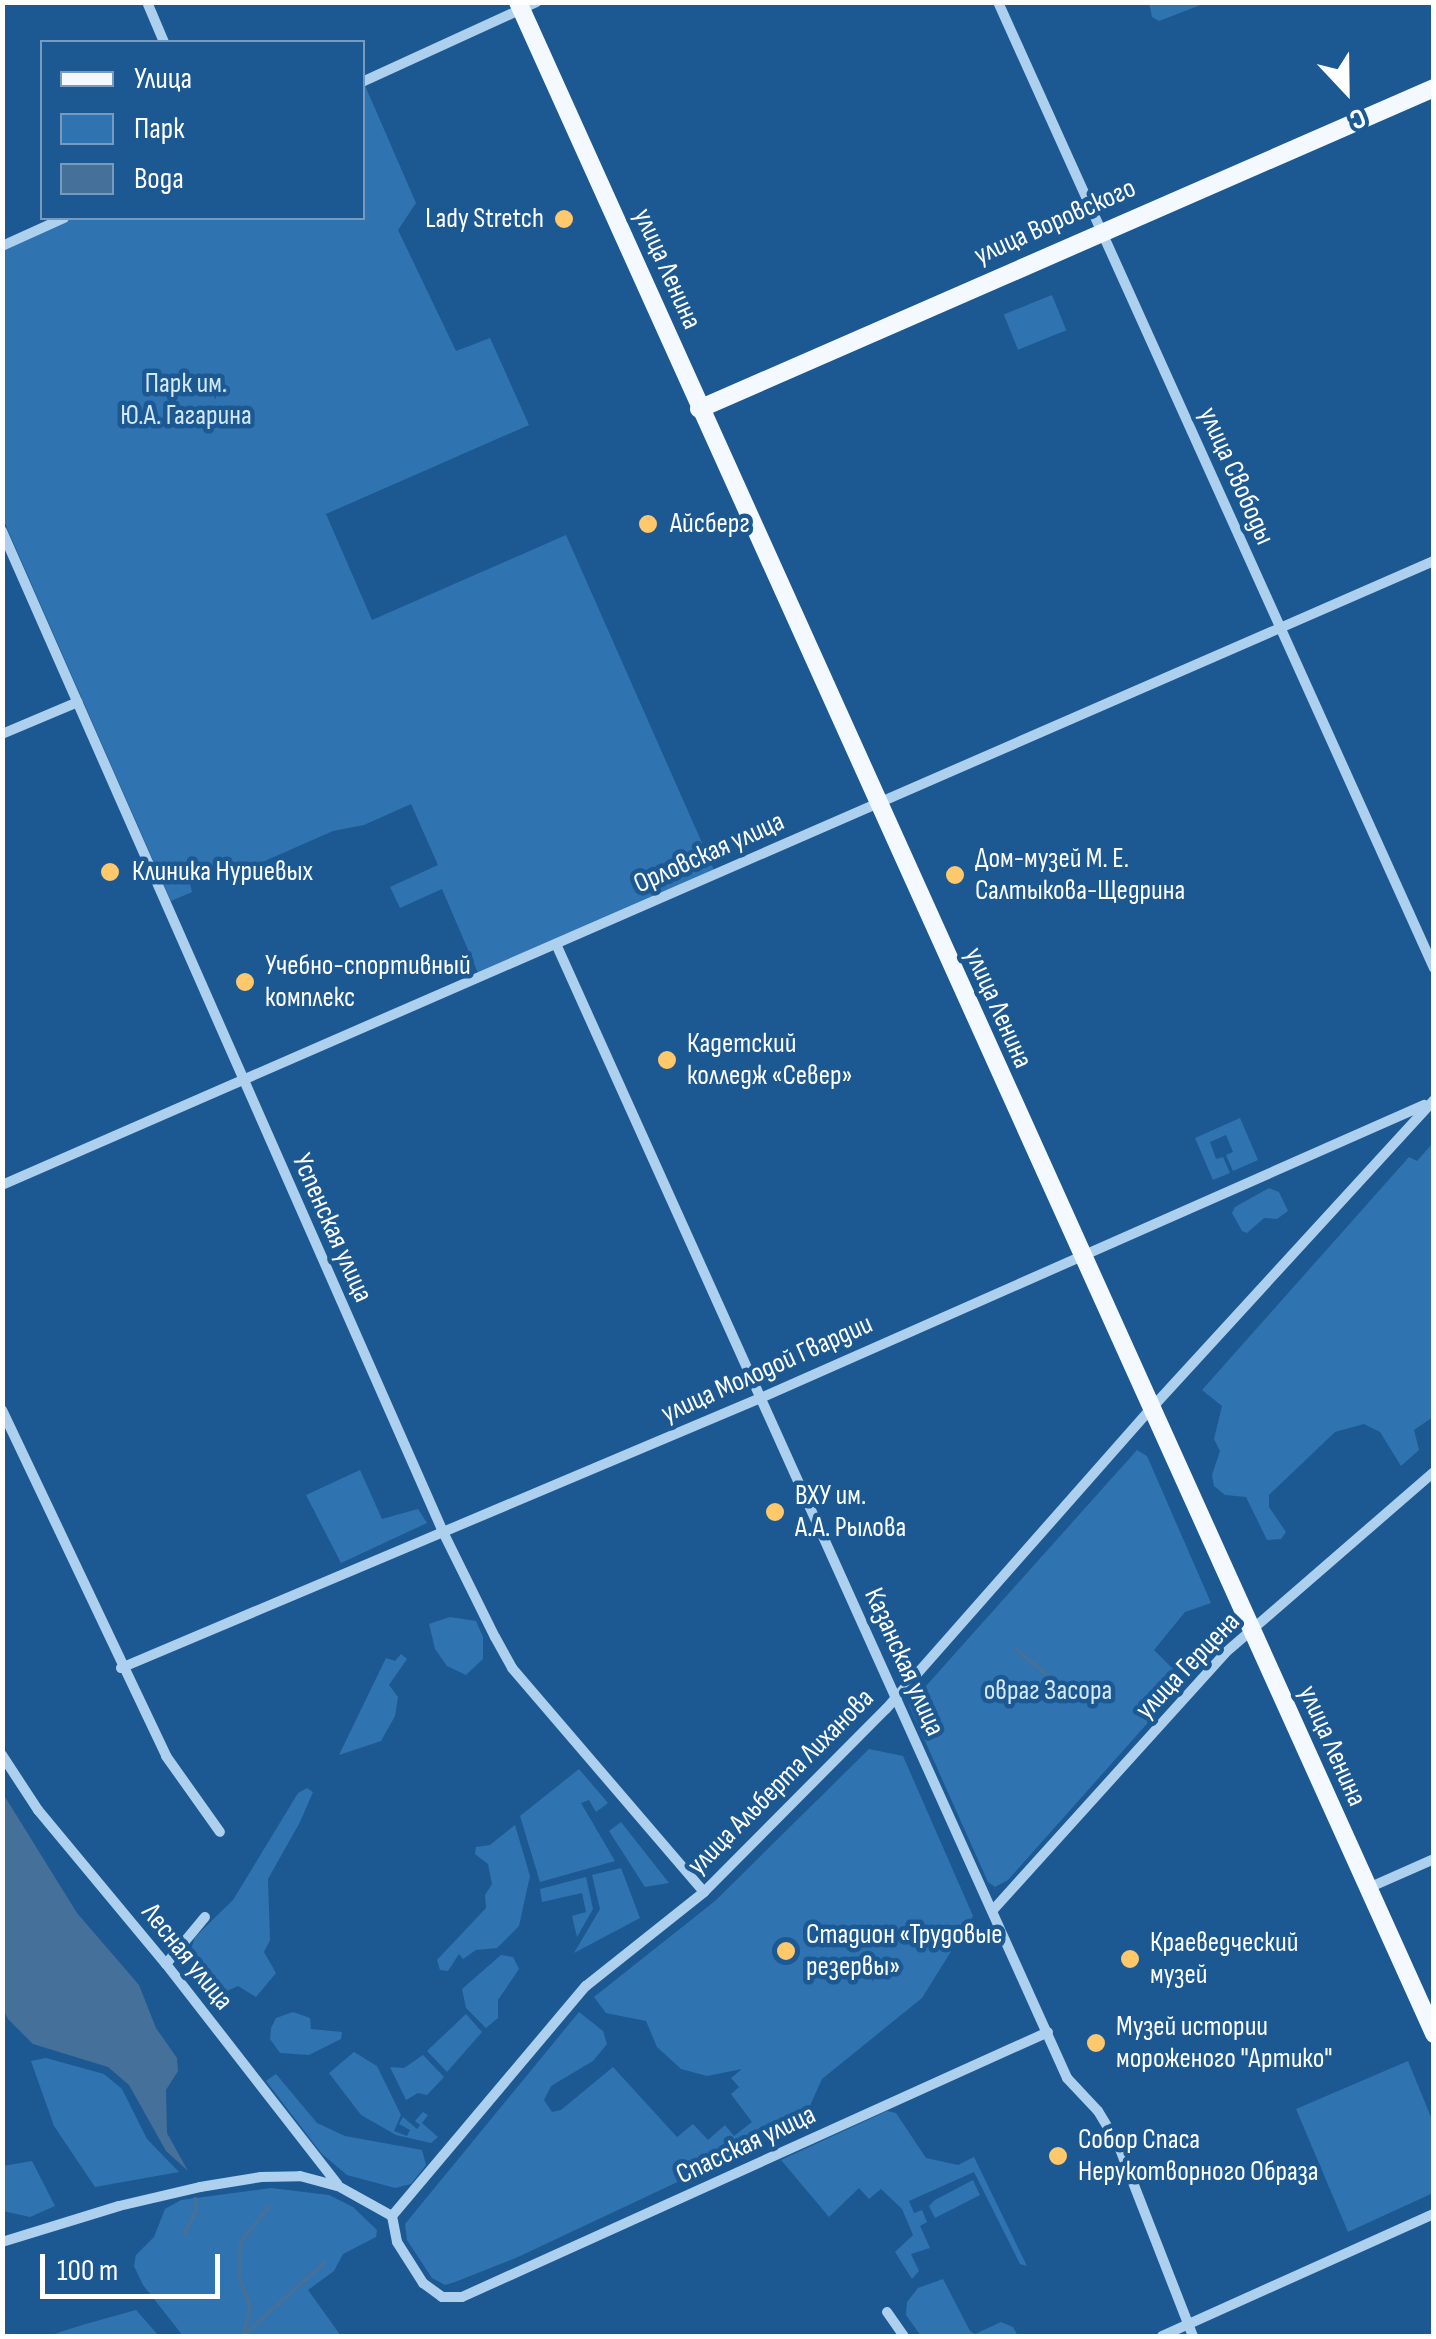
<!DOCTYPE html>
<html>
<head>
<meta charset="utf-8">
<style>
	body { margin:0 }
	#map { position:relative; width:1436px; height:2339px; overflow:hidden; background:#1c5993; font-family:"Sofia Sans Condensed",sans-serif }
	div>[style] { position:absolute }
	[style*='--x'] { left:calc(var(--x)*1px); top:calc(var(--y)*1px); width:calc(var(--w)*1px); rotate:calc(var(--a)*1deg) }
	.green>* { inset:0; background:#2f73b0; transform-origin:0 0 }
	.water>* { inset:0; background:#457099 }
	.stream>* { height:4px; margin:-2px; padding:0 2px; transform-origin:2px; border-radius:2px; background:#457099 }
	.street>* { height:10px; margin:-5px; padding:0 5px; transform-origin:5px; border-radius:5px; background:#add0ef }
	.primary>* { height:18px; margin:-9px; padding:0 9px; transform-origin:9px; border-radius:9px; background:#f4f9ff }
	.dots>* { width:28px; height:28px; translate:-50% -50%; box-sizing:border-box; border:5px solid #1c5993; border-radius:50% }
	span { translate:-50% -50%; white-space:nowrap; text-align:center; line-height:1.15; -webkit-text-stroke:9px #1c5993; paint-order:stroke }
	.poi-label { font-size:28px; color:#fff }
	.right { translate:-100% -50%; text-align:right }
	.left { translate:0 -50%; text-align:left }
	.street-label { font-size:28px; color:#fff }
	.park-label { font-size:28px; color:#d3e8fa }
	.frame { position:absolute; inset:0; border:5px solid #fff; pointer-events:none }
	.legend { position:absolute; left:40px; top:40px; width:325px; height:180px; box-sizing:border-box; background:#1c5993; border:2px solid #779bbe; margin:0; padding:12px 18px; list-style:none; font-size:30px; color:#fff }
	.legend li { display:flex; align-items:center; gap:20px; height:50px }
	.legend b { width:50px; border:2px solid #779bbe }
	.north { position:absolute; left:1296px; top:40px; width:100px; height:100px; -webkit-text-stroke:8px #1c5993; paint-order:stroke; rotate:158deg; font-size:28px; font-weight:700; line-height:40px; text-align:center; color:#fff }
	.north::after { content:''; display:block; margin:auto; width:35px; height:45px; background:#fff; clip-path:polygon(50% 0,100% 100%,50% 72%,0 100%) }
	.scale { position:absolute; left:40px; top:2254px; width:180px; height:45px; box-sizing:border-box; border:5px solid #fff; border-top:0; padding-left:12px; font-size:30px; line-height:35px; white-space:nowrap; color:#fff; -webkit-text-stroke:8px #1c5993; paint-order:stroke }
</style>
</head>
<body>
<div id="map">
	<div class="green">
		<i style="clip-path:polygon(1149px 2px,1206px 2px,1206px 3px,1159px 21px,1152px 17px)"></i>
		<i style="clip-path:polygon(363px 81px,416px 203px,398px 230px,456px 351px,490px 338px,529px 425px,326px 514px,372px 620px,566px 535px,714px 870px,478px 973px,442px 889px,400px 908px,390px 887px,438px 865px,411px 804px,364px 825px,333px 831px,224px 879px,220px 871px,190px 884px,192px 892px,171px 901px,3px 519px,2px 246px,64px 218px,362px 218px)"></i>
		<i style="left:1052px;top:295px;width:38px;height:52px;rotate:68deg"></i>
		<i style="clip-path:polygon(1240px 1118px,1258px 1160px,1233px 1171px,1226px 1155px,1233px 1152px,1226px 1135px,1210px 1142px,1216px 1159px,1223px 1157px,1230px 1173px,1213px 1180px,1195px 1138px)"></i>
		<i style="clip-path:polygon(1433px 1143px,1433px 1417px,1414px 1430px,1419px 1450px,1401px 1466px,1380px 1432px,1364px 1424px,1335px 1432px,1269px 1495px,1269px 1507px,1286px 1532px,1281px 1539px,1267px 1540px,1246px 1497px,1225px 1495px,1214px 1486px,1212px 1475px,1220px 1451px,1214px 1439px,1222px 1406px,1202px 1390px,1409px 1157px,1417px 1161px)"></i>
		<i style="clip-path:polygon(1269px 1188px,1279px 1192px,1288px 1211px,1277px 1219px,1264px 1218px,1247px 1233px,1242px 1231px,1232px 1213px,1235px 1207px)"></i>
		<i style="clip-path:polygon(1137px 1450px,1147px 1456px,1211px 1603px,1185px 1612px,1154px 1650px,1185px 1681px,1008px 1880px,995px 1887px,988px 1882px,909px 1705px)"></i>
		<i style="clip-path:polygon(360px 1470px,382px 1519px,418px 1509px,427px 1523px,341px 1563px,306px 1495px)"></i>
		<i style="clip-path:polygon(450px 1617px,476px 1621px,483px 1637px,483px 1659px,466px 1675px,447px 1666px,435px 1649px,429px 1624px)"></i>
		<i style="clip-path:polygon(401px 1654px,407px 1659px,389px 1685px,398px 1697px,395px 1716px,381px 1741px,339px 1755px,386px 1658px,395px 1661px)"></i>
		<i style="clip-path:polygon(869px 1749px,903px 1756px,973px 1916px,922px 1998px,822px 2079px,807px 2112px,811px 2119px,518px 2257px,455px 2282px,445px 2285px,432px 2278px,407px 2240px,405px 2224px,579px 2012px,603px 2031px,607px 2044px,593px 2061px,551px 2086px,544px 2100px,552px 2112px,561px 2110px,613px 2067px,677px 2137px,693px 2124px,708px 2140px,725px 2125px,734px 2136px,752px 2122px,731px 2094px,739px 2087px,731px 2078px,742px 2069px,707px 2076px,681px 2069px,657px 2047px,646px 2021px,606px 2013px,594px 1997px,715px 1901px)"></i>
		<i style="clip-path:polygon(579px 1769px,608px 1803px,596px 1812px,589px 1800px,581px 1803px,615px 1861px,540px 1882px,520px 1816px)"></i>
		<i style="clip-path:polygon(307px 1788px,313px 1792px,300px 1822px,268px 1879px,270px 1940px,264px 1952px,276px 1973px,256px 1997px,238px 1986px,214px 1997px,196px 1981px,189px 1956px,195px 1937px,233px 1900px,298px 1793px)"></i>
		<i style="clip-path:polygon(621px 1822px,669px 1883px,645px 1887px,609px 1831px)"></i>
		<i style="clip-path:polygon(515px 1825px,530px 1876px,519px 1926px,497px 1948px,476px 1950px,463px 1959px,459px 1954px,448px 1971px,440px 1970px,437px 1960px,486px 1908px,485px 1895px,492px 1884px,488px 1864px,475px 1854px,476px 1847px,490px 1845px)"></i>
		<i style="clip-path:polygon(621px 1868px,640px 1918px,574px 1953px,600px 1909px,592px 1875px)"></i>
		<i style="clip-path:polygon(586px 1877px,593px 1909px,577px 1937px,572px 1916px,586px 1912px,582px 1893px,542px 1902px,540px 1889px)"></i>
		<i style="clip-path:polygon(501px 1955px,513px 1957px,519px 1969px,498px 2000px,498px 2018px,486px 2028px,466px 2008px,462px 1989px)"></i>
		<i style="clip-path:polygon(293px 2012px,310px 2018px,311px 2029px,342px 2032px,341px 2039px,309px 2055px,280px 2053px,270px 2039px,271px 2028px,276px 2018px)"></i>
		<i style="clip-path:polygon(466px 2014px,482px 2032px,447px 2072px,427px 2051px)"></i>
		<i style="clip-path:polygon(354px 2052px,377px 2066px,401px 2115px,394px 2131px,407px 2136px,410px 2130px,399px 2124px,403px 2117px,417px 2129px,420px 2125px,415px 2121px,423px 2112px,428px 2115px,422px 2123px,438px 2137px,431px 2143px,396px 2135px,361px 2115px,329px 2073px)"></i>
		<i style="clip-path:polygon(423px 2055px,444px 2077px,427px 2095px,418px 2093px,406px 2100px,390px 2067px,404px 2068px)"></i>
		<i style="clip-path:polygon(46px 2058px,104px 2074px,122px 2089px,147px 2139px,179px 2172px,95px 2187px,54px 2126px,31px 2061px)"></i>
		<i style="clip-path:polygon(1408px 2061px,1433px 2122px,1433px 2193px,1348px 2232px,1296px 2109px)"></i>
		<i style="clip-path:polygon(276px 2074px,317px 2123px,345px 2136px,422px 2150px,426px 2165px,411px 2184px,395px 2188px,347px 2175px,322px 2154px,266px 2081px)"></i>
		<i style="clip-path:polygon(887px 2111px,896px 2113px,926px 2158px,958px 2165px,974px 2157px,1027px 2266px,1020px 2264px,974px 2172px,909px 2201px,914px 2213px,922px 2210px,927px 2222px,920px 2226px,930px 2248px,911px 2254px,919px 2271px,912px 2279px,895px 2252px,913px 2235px,902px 2209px,881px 2189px,869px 2199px,859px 2188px,829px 2217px,781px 2160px)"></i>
		<i style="clip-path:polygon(32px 2161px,55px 2206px,30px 2217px,3px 2211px,3px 2166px)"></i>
		<i style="clip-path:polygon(973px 2180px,980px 2195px,935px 2218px,929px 2206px,935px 2200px)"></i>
		<i style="clip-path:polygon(271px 2188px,329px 2195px,353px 2207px,377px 2230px,376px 2237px,343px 2254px,334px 2271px,308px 2290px,341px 2336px,183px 2336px,143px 2285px,134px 2266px,136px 2255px,154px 2237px,165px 2209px,181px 2200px)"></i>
		<i style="clip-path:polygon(943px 2279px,970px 2331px,975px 2334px,1001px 2322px,1013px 2327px,1018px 2336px,921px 2336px,906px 2315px,907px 2302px,918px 2288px)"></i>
		<i style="clip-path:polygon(136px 2310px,159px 2336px,48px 2336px,82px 2325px)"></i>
	</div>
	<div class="water">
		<i style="clip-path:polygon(2px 1792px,77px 1913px,139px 1985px,156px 2028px,177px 2058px,178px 2071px,166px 2090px,167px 2133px,188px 2171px,166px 2151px,129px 2085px,108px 2067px,33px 2044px,8px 2019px,2px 2007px)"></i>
	</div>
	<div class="stream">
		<i style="--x:1017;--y:1650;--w:69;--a:39.7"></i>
		<i style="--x:185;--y:2233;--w:25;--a:-64"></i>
		<i style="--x:196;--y:2210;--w:11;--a:-95"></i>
		<i style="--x:246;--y:2333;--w:105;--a:-41.9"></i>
		<i style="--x:243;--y:2336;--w:30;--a:-76"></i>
		<i style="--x:250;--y:2307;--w:32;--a:-110"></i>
		<i style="--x:239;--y:2277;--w:36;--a:-87"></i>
		<i style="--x:241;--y:2241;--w:44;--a:-50.5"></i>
	</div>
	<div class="street">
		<i style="--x:147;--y:2;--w:43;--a:67"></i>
		<i style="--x:998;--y:2;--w:1060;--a:65.71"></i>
		<i style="--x:362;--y:82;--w:192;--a:-24.6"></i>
		<i style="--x:2;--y:246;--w:68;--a:-24.3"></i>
		<i style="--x:2;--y:531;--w:1094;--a:66.22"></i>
		<i style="--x:443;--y:1532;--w:117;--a:63.7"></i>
		<i style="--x:495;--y:1637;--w:35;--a:61"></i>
		<i style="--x:512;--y:1668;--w:295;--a:49.4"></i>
		<i style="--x:2;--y:734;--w:82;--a:-22.8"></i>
		<i style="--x:556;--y:944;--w:1244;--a:65.74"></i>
		<i style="--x:1067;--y:2078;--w:45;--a:46.8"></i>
		<i style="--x:1098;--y:2111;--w:39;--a:59"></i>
		<i style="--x:1118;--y:2144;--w:206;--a:68.7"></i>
		<i style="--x:2;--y:1185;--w:1562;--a:-23.55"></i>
		<i style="--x:2;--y:1410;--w:383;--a:64.6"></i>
		<i style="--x:166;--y:1756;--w:93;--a:54.6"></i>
		<i style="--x:121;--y:1668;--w:697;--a:-22.89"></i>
		<i style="--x:763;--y:1397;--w:723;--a:-23.83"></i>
		<i style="--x:2;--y:1755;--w:66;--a:56.8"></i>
		<i style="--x:38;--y:1810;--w:200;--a:50.3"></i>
		<i style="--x:166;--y:1964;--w:279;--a:52.1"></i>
		<i style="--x:1366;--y:1889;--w:74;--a:-23.8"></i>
		<i style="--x:993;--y:1910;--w:346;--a:-47.9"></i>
		<i style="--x:1225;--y:1653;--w:276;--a:-40.9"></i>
		<i style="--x:166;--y:1964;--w:61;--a:-50.3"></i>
		<i style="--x:392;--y:2216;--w:301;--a:-49.9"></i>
		<i style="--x:586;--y:1986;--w:151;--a:-38.5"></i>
		<i style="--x:704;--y:1892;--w:258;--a:-45.2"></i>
		<i style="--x:886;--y:1709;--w:397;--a:-48.6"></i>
		<i style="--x:1149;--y:1411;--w:422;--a:-47.5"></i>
		<i style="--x:2;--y:2242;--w:122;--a:-17.1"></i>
		<i style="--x:119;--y:2206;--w:83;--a:-13.2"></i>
		<i style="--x:200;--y:2187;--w:62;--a:-9.3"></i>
		<i style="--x:261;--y:2177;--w:39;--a:-1"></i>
		<i style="--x:300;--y:2176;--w:39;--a:15"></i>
		<i style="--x:338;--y:2186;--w:62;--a:29.1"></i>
		<i style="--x:392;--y:2216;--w:26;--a:79"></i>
		<i style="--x:397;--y:2242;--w:49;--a:57.6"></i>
		<i style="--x:423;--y:2283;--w:24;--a:36"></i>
		<i style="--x:442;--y:2297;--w:20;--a:0"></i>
		<i style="--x:462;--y:2297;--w:643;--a:-24.33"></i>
		<i style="--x:887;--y:2312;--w:29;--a:55"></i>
		<i style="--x:1162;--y:2336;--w:298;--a:-24.2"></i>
	</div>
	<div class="primary">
		<i style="--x:518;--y:2;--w:2229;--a:65.73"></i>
		<i style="--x:699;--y:409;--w:802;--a:-23.59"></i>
	</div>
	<div class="dots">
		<i style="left:564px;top:219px;background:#ffc86b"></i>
		<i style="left:648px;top:524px;background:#ffc86b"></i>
		<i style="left:110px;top:872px;background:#ffc86b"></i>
		<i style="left:955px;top:875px;background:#ffc86b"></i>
		<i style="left:245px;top:982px;background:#ffc86b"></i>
		<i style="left:667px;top:1060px;background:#ffc86b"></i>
		<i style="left:775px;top:1512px;background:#ffc86b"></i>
		<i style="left:786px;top:1951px;background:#ffc86b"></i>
		<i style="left:1130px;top:1959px;background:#ffc86b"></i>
		<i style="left:1096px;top:2043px;background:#ffc86b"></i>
		<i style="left:1058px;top:2156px;background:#ffc86b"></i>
	</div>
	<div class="poi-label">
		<span class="right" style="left:544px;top:219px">Lady Stretch</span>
		<span class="left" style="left:670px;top:524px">Айсберг</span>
		<span class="left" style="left:975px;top:875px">Дом-музей М. Е.<br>Салтыкова-Щедрина</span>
		<span class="left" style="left:132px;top:872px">Клиника Нуриевых</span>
		<span class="left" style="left:265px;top:982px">Учебно-спортивный<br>комплекс</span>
		<span class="left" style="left:687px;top:1060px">Кадетский<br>колледж «Север»</span>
		<span class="left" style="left:795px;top:1512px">ВХУ им.<br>А.А. Рылова</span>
		<span class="left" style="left:806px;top:1951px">Стадион «Трудовые<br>резервы»</span>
		<span class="left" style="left:1150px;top:1959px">Краеведческий<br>музей</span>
		<span class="left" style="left:1116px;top:2043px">Музей истории<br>мороженого "Артико"</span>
		<span class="left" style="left:1078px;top:2156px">Собор Спаса<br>Нерукотворного Образа</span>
	</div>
	<div class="street-label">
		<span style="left:1055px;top:222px;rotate:-24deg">улица Воровского</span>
		<span style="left:667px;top:269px;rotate:66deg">улица Ленина</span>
		<span style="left:1236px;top:476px;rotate:66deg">улица Свободы</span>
		<span style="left:709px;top:853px;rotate:-24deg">Орловская улица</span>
		<span style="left:998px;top:1008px;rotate:66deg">улица Ленина</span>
		<span style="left:332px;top:1228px;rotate:66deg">Успенская улица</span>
		<span style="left:767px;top:1369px;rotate:-24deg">улица Молодой Гвардии</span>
		<span style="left:904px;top:1662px;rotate:66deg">Казанская улица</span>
		<span style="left:1188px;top:1666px;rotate:-46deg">улица Герцена</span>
		<span style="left:1332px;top:1746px;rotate:66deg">улица Ленина</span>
		<span style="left:781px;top:1782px;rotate:-45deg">улица Альберта Лиханова</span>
		<span style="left:187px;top:1957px;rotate:51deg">Лесная улица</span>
		<span style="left:746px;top:2145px;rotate:-25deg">Спасская улица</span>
	</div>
	<div class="park-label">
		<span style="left:186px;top:400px">Парк им.<br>Ю.А. Гагарина</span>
		<span style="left:1048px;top:1691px">овраг Засора</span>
	</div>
	<div class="frame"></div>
	<ul class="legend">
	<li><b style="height:12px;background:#f4f9ff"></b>Улица</li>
	<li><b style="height:28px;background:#2f73b0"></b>Парк</li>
	<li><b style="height:28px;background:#457099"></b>Вода</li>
	</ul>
	<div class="north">С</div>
	<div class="scale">100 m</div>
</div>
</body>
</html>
